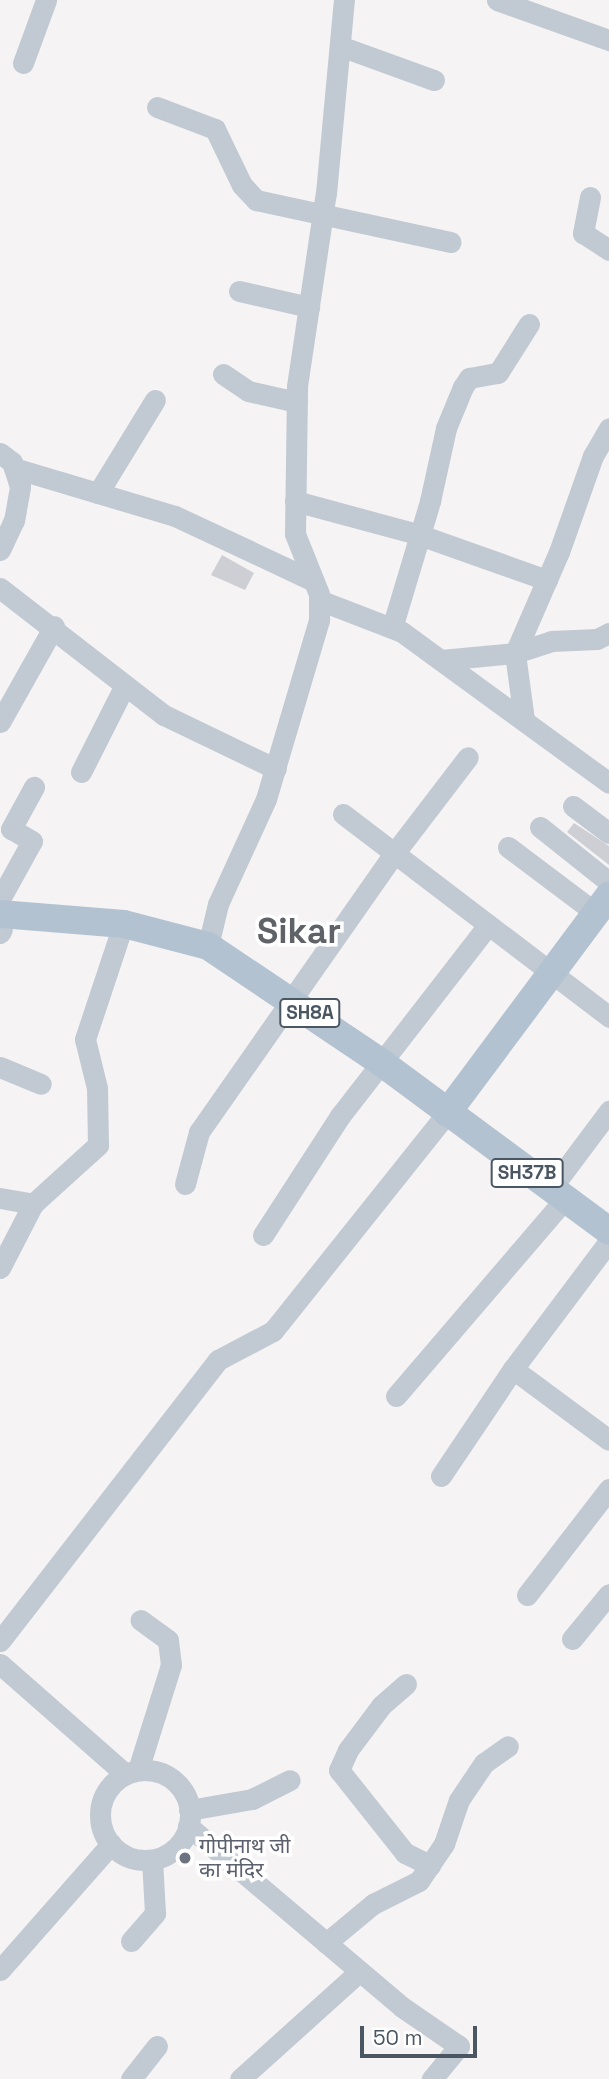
<!DOCTYPE html>
<html>
<head>
<meta charset="utf-8">
<style>
	body { margin:0 }
	#map { position:relative; width:609px; height:2079px; overflow:hidden; background:#f5f3f3; font-family:"Space Grotesk","Noto Sans Devanagari",sans-serif }
	div>[style] { position:absolute }
	[style*='--x'] { left:calc(var(--x)*1px); top:calc(var(--y)*1px); width:calc(var(--w)*1px); rotate:calc(var(--a)*1deg) }
	.building>* { inset:0; background:#cdcfd5 }
	.minor>* { height:21px; margin:-10.5px; padding:0 10.5px; transform-origin:10.5px; border-radius:10.5px; background:#c1cad2 }
	.minor>.ring { margin:-10.5px; padding:0; box-sizing:content-box; background:none; border:21px solid #c1cad2; border-radius:50% }
	.major>* { height:28px; margin:-14px; padding:0 14px; transform-origin:14px; border-radius:14px; background:#b3c2d1 }
	.dots>* { width:19px; height:19px; translate:-50% -50%; box-sizing:border-box; border:4px solid #fff; border-radius:50% }
	span { translate:-50% -50%; white-space:nowrap; text-align:center; line-height:1.15; -webkit-text-stroke:7px #fff; paint-order:stroke }
	.shield-label span { padding:2px 5px; background:#fff; border:2px solid; border-radius:5px; -webkit-text-stroke-width:0 }
	.shield-label { font-size:19px; color:#4a5661; font-weight:700 }
	.worship-label { font-size:21px; color:#5b616d }
	.left { translate:0 -50%; text-align:left }
	.town-label { font-size:35px; color:#5f6368; font-weight:700 }
	.scale { position:absolute; left:360px; top:2026px; width:117px; height:32px; box-sizing:border-box; border:4px solid #4a5661; border-top:0; padding-left:9px; font-size:21px; line-height:24px; white-space:nowrap; color:#4a5661; -webkit-text-stroke:5px #fff; paint-order:stroke }
</style>
</head>
<body>
<div id="map">
	<div class="building">
		<i style="clip-path:polygon(222px 555px,254px 573px,245px 590px,211px 575px)"></i>
		<i style="clip-path:polygon(574px 823px,609px 846px,609px 865px,567px 832px)"></i>
	</div>
	<div class="minor">
		<i style="--x:497;--y:0;--w:119;--a:19.7"></i>
		<i style="--x:340;--y:46;--w:100;--a:19.9"></i>
		<i style="--x:23;--y:63;--w:67;--a:-69.9"></i>
		<i style="--x:157;--y:107;--w:62;--a:20.8"></i>
		<i style="--x:215;--y:129;--w:62;--a:64.3"></i>
		<i style="--x:242;--y:185;--w:21;--a:47"></i>
		<i style="--x:256;--y:200;--w:199;--a:12.2"></i>
		<i style="--x:590;--y:197;--w:37;--a:101"></i>
		<i style="--x:583;--y:233;--w:31;--a:33"></i>
		<i style="--x:239;--y:291;--w:72;--a:12.9"></i>
		<i style="--x:223;--y:374;--w:30;--a:34"></i>
		<i style="--x:248;--y:391;--w:50;--a:12.7"></i>
		<i style="--x:0;--y:453;--w:15;--a:37"></i>
		<i style="--x:12;--y:462;--w:26;--a:72"></i>
		<i style="--x:20;--y:487;--w:34;--a:100"></i>
		<i style="--x:14;--y:520;--w:33;--a:115"></i>
		<i style="--x:14;--y:468;--w:168;--a:16.6"></i>
		<i style="--x:175;--y:516;--w:153;--a:25.1"></i>
		<i style="--x:98;--y:493;--w:109;--a:-58.5"></i>
		<i style="--x:295;--y:501;--w:126;--a:15.1"></i>
		<i style="--x:417;--y:534;--w:138;--a:19.5"></i>
		<i style="--x:0;--y:588;--w:207;--a:37.8"></i>
		<i style="--x:164;--y:715;--w:124;--a:25.7"></i>
		<i style="--x:319;--y:600;--w:89;--a:21.1"></i>
		<i style="--x:402;--y:632;--w:256;--a:36.1"></i>
		<i style="--x:392;--y:628;--w:133;--a:-73.3"></i>
		<i style="--x:430;--y:501;--w:75;--a:-77.6"></i>
		<i style="--x:446;--y:428;--w:44;--a:-67.5"></i>
		<i style="--x:463;--y:387;--w:11;--a:-56"></i>
		<i style="--x:469;--y:378;--w:29;--a:-10"></i>
		<i style="--x:498;--y:373;--w:58;--a:-57.7"></i>
		<i style="--x:441;--y:660;--w:74;--a:-5.4"></i>
		<i style="--x:515;--y:653;--w:38;--a:-18"></i>
		<i style="--x:551;--y:641;--w:46;--a:-2.5"></i>
		<i style="--x:597;--y:639;--w:13;--a:-27"></i>
		<i style="--x:524;--y:720;--w:68;--a:-97.7"></i>
		<i style="--x:515;--y:653;--w:110;--a:-66.5"></i>
		<i style="--x:559;--y:552;--w:102;--a:-70.5"></i>
		<i style="--x:593;--y:456;--w:32;--a:-60"></i>
		<i style="--x:0;--y:722;--w:110;--a:-60.6"></i>
		<i style="--x:81;--y:772;--w:97;--a:-63.2"></i>
		<i style="--x:573;--y:806;--w:45;--a:36.9"></i>
		<i style="--x:343;--y:814;--w:335;--a:37.3"></i>
		<i style="--x:540;--y:827;--w:88;--a:38.6"></i>
		<i style="--x:508;--y:847;--w:110;--a:36.9"></i>
		<i style="--x:0;--y:899;--w:66;--a:-61.1"></i>
		<i style="--x:32;--y:841;--w:24;--a:-150"></i>
		<i style="--x:11;--y:829;--w:48;--a:-61.3"></i>
		<i style="--x:0;--y:933;--w:4;--a:-63"></i>
		<i style="--x:208;--y:946;--w:43;--a:-76.6"></i>
		<i style="--x:218;--y:904;--w:115;--a:-65.4"></i>
		<i style="--x:266;--y:799;--w:187;--a:-73.5"></i>
		<i style="--x:319;--y:620;--w:26;--a:-90"></i>
		<i style="--x:319;--y:594;--w:65;--a:-111.8"></i>
		<i style="--x:295;--y:534;--w:148;--a:-89.2"></i>
		<i style="--x:297;--y:386;--w:195;--a:-81.5"></i>
		<i style="--x:326;--y:193;--w:194;--a:-84.7"></i>
		<i style="--x:0;--y:1067;--w:44;--a:22.5"></i>
		<i style="--x:185;--y:1184;--w:54;--a:-74.9"></i>
		<i style="--x:199;--y:1132;--w:338;--a:-55"></i>
		<i style="--x:393;--y:855;--w:123;--a:-52.6"></i>
		<i style="--x:550;--y:1190;--w:99;--a:-53.2"></i>
		<i style="--x:0;--y:1198;--w:34;--a:10"></i>
		<i style="--x:263;--y:1235;--w:142;--a:-57.1"></i>
		<i style="--x:340;--y:1116;--w:242;--a:-52.2"></i>
		<i style="--x:0;--y:1268;--w:72;--a:-62.7"></i>
		<i style="--x:33;--y:1204;--w:88;--a:-42.2"></i>
		<i style="--x:98;--y:1145;--w:57;--a:-91"></i>
		<i style="--x:97;--y:1088;--w:50;--a:-103.8"></i>
		<i style="--x:85;--y:1039;--w:108;--a:-71.6"></i>
		<i style="--x:513;--y:1369;--w:119;--a:36.5"></i>
		<i style="--x:396;--y:1396;--w:258;--a:-49.4"></i>
		<i style="--x:441;--y:1476;--w:129;--a:-56.1"></i>
		<i style="--x:513;--y:1369;--w:160;--a:-53.1"></i>
		<i style="--x:527;--y:1595;--w:134;--a:-52.3"></i>
		<i style="--x:572;--y:1639;--w:58;--a:-50.6"></i>
		<i style="--x:0;--y:1641;--w:356;--a:-52.2"></i>
		<i style="--x:218;--y:1360;--w:62;--a:-27.8"></i>
		<i style="--x:273;--y:1331;--w:279;--a:-51.4"></i>
		<i style="--x:0;--y:1664;--w:167;--a:41.3"></i>
		<i style="--x:406;--y:1684;--w:33;--a:139"></i>
		<i style="--x:381;--y:1706;--w:55;--a:126.9"></i>
		<i style="--x:348;--y:1750;--w:22;--a:114"></i>
		<i style="--x:339;--y:1770;--w:106;--a:51.5"></i>
		<i style="--x:405;--y:1853;--w:28;--a:26"></i>
		<i class="ring" style="left:100px;top:1770px;width:69px;height:69px"></i>
		<i style="--x:138;--y:1770;--w:110;--a:-72.6"></i>
		<i style="--x:171;--y:1665;--w:25;--a:-97"></i>
		<i style="--x:168;--y:1640;--w:34;--a:-144"></i>
		<i style="--x:189;--y:1810;--w:64;--a:-9.9"></i>
		<i style="--x:252;--y:1799;--w:42;--a:-26.6"></i>
		<i style="--x:188;--y:1826;--w:280;--a:40.2"></i>
		<i style="--x:402;--y:2007;--w:69;--a:34.4"></i>
		<i style="--x:459;--y:2046;--w:43;--a:129.3"></i>
		<i style="--x:131;--y:1941;--w:37;--a:-49"></i>
		<i style="--x:155;--y:1913;--w:53;--a:-93.2"></i>
		<i style="--x:326;--y:1943;--w:61;--a:-39.7"></i>
		<i style="--x:373;--y:1904;--w:51;--a:-26.6"></i>
		<i style="--x:419;--y:1881;--w:45;--a:-56"></i>
		<i style="--x:444;--y:1844;--w:46;--a:-71.2"></i>
		<i style="--x:459;--y:1800;--w:45;--a:-56"></i>
		<i style="--x:484;--y:1763;--w:29;--a:-35"></i>
		<i style="--x:0;--y:1970;--w:168;--a:-48.6"></i>
		<i style="--x:131;--y:2079;--w:42;--a:-51.8"></i>
		<i style="--x:240;--y:2079;--w:161;--a:-42"></i>
	</div>
	<div class="major">
		<i style="--x:0;--y:914;--w:124;--a:4.6"></i>
		<i style="--x:124;--y:924;--w:87;--a:14.7"></i>
		<i style="--x:208;--y:946;--w:210;--a:33.9"></i>
		<i style="--x:382;--y:1063;--w:282;--a:36.5"></i>
		<i style="--x:447;--y:1113;--w:271;--a:-53.3"></i>
	</div>
	<div class="dots">
		<i style="left:185px;top:1858px;background:#6b7280"></i>
	</div>
	<div class="shield-label">
		<span style="left:310px;top:1013px">SH8A</span>
		<span style="left:527px;top:1173px">SH37B</span>
	</div>
	<div class="worship-label">
		<span class="left" style="left:199px;top:1858px">गोपीनाथ जी<br>का मंदिर</span>
	</div>
	<div class="town-label">
		<span style="left:299px;top:931px">Sikar</span>
	</div>
	<div class="scale">50 m</div>
</div>
</body>
</html>
